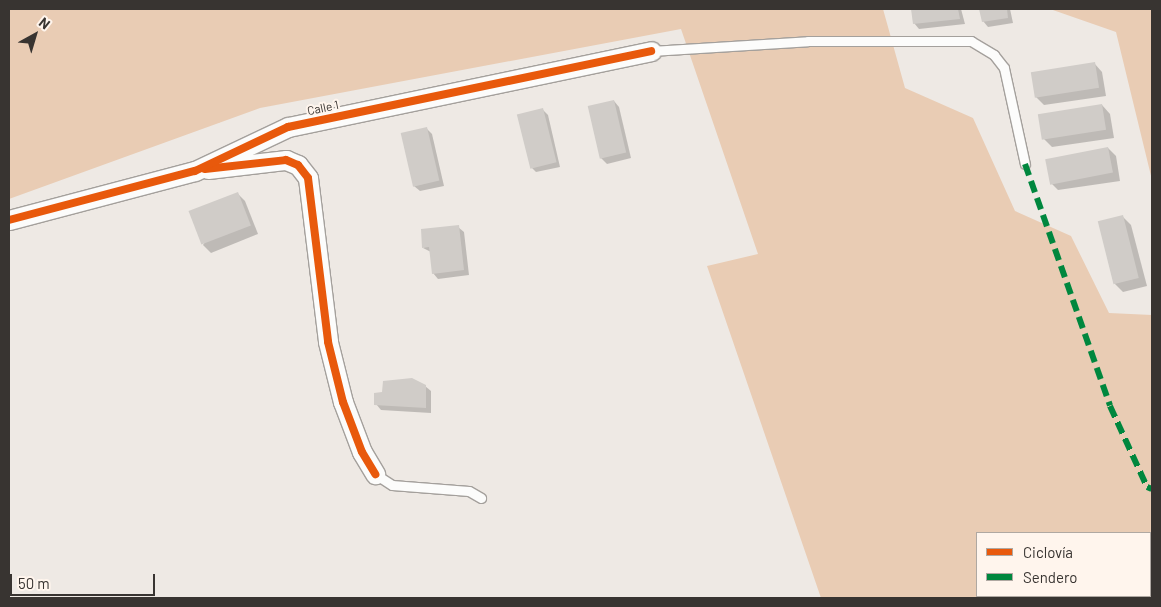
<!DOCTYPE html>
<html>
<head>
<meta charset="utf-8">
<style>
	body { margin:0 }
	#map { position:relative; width:1161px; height:607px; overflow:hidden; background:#eee9e4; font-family:Barlow,sans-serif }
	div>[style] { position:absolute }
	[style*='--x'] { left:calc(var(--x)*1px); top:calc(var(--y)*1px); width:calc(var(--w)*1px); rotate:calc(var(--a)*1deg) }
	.green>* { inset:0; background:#e9ccb4 }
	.shadow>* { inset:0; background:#0003 }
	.building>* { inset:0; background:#d0ccc8; transform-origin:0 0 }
	.roads { filter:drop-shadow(1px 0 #a4a09c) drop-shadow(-1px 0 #a4a09c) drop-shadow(0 1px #a4a09c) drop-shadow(0 -1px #a4a09c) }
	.service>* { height:9px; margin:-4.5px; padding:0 4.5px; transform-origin:4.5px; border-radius:4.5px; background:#fcfcfb }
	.minor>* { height:19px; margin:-9.5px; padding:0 9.5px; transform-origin:9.5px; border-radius:9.5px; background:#fcfcfb }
	.quiet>* { height:6px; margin-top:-3px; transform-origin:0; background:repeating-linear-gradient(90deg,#00873e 0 12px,transparent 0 18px) }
	.cycleway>* { height:8px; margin:-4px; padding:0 4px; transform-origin:4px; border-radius:4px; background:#e8590c }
	span { translate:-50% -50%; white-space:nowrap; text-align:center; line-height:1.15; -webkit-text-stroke:4px #fff5ed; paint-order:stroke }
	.street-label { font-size:12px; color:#383431 }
	.frame { position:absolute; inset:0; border:10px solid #383431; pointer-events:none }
	.legend { position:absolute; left:976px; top:532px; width:175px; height:65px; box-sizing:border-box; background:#fff5ed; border:1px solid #afa8a2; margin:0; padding:6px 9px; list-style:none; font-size:15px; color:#383431 }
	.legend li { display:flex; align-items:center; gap:10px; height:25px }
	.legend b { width:25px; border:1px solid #afa8a2 }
	.north { position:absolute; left:10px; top:10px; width:50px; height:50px; -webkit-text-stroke:4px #fff5ed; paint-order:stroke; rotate:39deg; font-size:14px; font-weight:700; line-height:20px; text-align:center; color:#383431 }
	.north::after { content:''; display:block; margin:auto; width:18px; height:22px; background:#383431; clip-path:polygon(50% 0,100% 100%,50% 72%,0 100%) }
	.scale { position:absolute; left:10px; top:574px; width:145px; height:22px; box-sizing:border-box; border:2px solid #383431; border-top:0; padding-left:6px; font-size:15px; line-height:18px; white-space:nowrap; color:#383431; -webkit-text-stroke:4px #fff5ed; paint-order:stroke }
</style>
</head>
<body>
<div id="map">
	<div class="green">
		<i style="clip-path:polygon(evenodd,9px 9px,883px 9px,905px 88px,973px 118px,1015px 211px,1071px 236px,1109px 313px,1152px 315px,1152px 598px,821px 598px,707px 266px,758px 254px,681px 29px,260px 108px,9px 199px,9px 9px,977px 533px,1150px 533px,1150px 596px,977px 596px,977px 533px)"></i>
		<i style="clip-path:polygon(1050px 9px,1152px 9px,1152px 180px,1116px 32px)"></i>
	</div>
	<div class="shadow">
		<i style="clip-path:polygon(913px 9px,961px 9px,965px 24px,919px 29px,914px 23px)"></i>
		<i style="clip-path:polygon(981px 9px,1010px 9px,1013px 23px,988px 27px,983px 21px)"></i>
		<i style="clip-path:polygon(1094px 63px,1102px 72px,1106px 96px,1044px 105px,1036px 97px)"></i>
		<i style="clip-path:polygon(614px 101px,619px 107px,631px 158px,607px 164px,601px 158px)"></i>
		<i style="clip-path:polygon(1102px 105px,1110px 114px,1114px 138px,1052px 147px,1044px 139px)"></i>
		<i style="clip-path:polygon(543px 110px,548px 115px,560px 167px,536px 172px,531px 167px)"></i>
		<i style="clip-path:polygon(427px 129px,432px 134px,444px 186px,420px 191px,414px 186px,403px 134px)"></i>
		<i style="clip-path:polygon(1108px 148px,1116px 156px,1120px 181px,1058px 190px,1050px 182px)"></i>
		<i style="clip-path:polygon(237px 193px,245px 201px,258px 234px,211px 253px,203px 245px)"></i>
		<i style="clip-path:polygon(1123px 217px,1131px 225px,1147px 286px,1123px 292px,1115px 284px)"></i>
		<i style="clip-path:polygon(458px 227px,464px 232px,469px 275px,438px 279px,433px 273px,431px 252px,423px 248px)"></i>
		<i style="clip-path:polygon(425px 386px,431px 391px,431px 413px,381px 410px,376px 404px,383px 394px)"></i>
	</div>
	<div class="building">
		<i style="clip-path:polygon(911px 9px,958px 9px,960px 19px,913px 24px)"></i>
		<i style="clip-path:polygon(979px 9px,1007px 9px,1008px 18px,982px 22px)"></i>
		<i style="left:1095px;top:62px;width:26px;height:65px;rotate:81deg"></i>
		<i style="left:614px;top:100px;width:54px;height:27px;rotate:77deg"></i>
		<i style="left:1102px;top:104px;width:26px;height:65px;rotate:81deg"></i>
		<i style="left:543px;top:108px;width:56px;height:27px;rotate:76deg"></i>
		<i style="left:427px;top:127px;width:55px;height:27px;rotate:77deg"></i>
		<i style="left:1108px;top:147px;width:26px;height:64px;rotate:79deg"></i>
		<i style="left:238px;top:192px;width:36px;height:53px;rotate:69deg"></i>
		<i style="left:1123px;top:215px;width:65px;height:26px;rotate:76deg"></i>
		<i style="clip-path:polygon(459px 225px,464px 270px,432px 274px,429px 247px,422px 248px,421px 229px)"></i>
		<i style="clip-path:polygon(412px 378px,426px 385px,426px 408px,374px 405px,374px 393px,382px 392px,383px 381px)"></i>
	</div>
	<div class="roads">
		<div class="service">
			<i style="--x:651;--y:51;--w:157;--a:-3.6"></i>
			<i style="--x:808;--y:41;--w:163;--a:0"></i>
			<i style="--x:971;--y:41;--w:27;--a:31"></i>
			<i style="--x:994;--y:55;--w:16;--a:52"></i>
			<i style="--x:1004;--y:68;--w:98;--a:77.7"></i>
			<i style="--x:375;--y:474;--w:20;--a:33"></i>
			<i style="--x:392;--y:485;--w:77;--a:4.5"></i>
			<i style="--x:469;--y:491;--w:14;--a:30"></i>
		</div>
		<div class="minor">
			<i style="--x:208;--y:169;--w:79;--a:-6.6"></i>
			<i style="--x:286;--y:160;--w:13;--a:23"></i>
			<i style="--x:298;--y:165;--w:16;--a:52"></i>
			<i style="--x:308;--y:178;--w:165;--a:83"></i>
			<i style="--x:328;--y:342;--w:62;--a:76"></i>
			<i style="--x:343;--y:402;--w:53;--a:69.2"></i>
			<i style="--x:362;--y:452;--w:26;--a:59"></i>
			<i style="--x:9;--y:220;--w:192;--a:-14.8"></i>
			<i style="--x:195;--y:171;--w:103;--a:-25.3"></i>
			<i style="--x:288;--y:127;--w:371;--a:-11.8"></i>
		</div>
	</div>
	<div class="quiet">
		<i style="--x:1025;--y:164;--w:256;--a:70.6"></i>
		<i style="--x:1110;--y:406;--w:89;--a:65.4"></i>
		<i style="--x:1147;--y:487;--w:5;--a:22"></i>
	</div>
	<div class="cycleway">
		<i style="--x:205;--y:169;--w:81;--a:-6.3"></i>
		<i style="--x:286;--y:160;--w:13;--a:23"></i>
		<i style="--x:298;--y:165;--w:16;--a:52"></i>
		<i style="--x:308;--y:178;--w:165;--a:83"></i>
		<i style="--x:328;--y:342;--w:62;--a:76"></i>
		<i style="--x:343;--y:402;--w:53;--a:69.2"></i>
		<i style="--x:362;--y:452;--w:26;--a:59"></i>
		<i style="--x:9;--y:220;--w:192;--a:-14.8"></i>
		<i style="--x:195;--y:171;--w:103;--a:-25.3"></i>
		<i style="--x:288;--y:127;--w:371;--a:-11.8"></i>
	</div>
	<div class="street-label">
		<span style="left:323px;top:108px;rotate:-12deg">Calle 1</span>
	</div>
	<div class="frame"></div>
	<ul class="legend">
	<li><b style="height:6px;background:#e8590c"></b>Ciclovía</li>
	<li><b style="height:6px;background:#00873e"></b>Sendero</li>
	</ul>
	<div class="north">N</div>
	<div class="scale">50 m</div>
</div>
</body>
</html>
